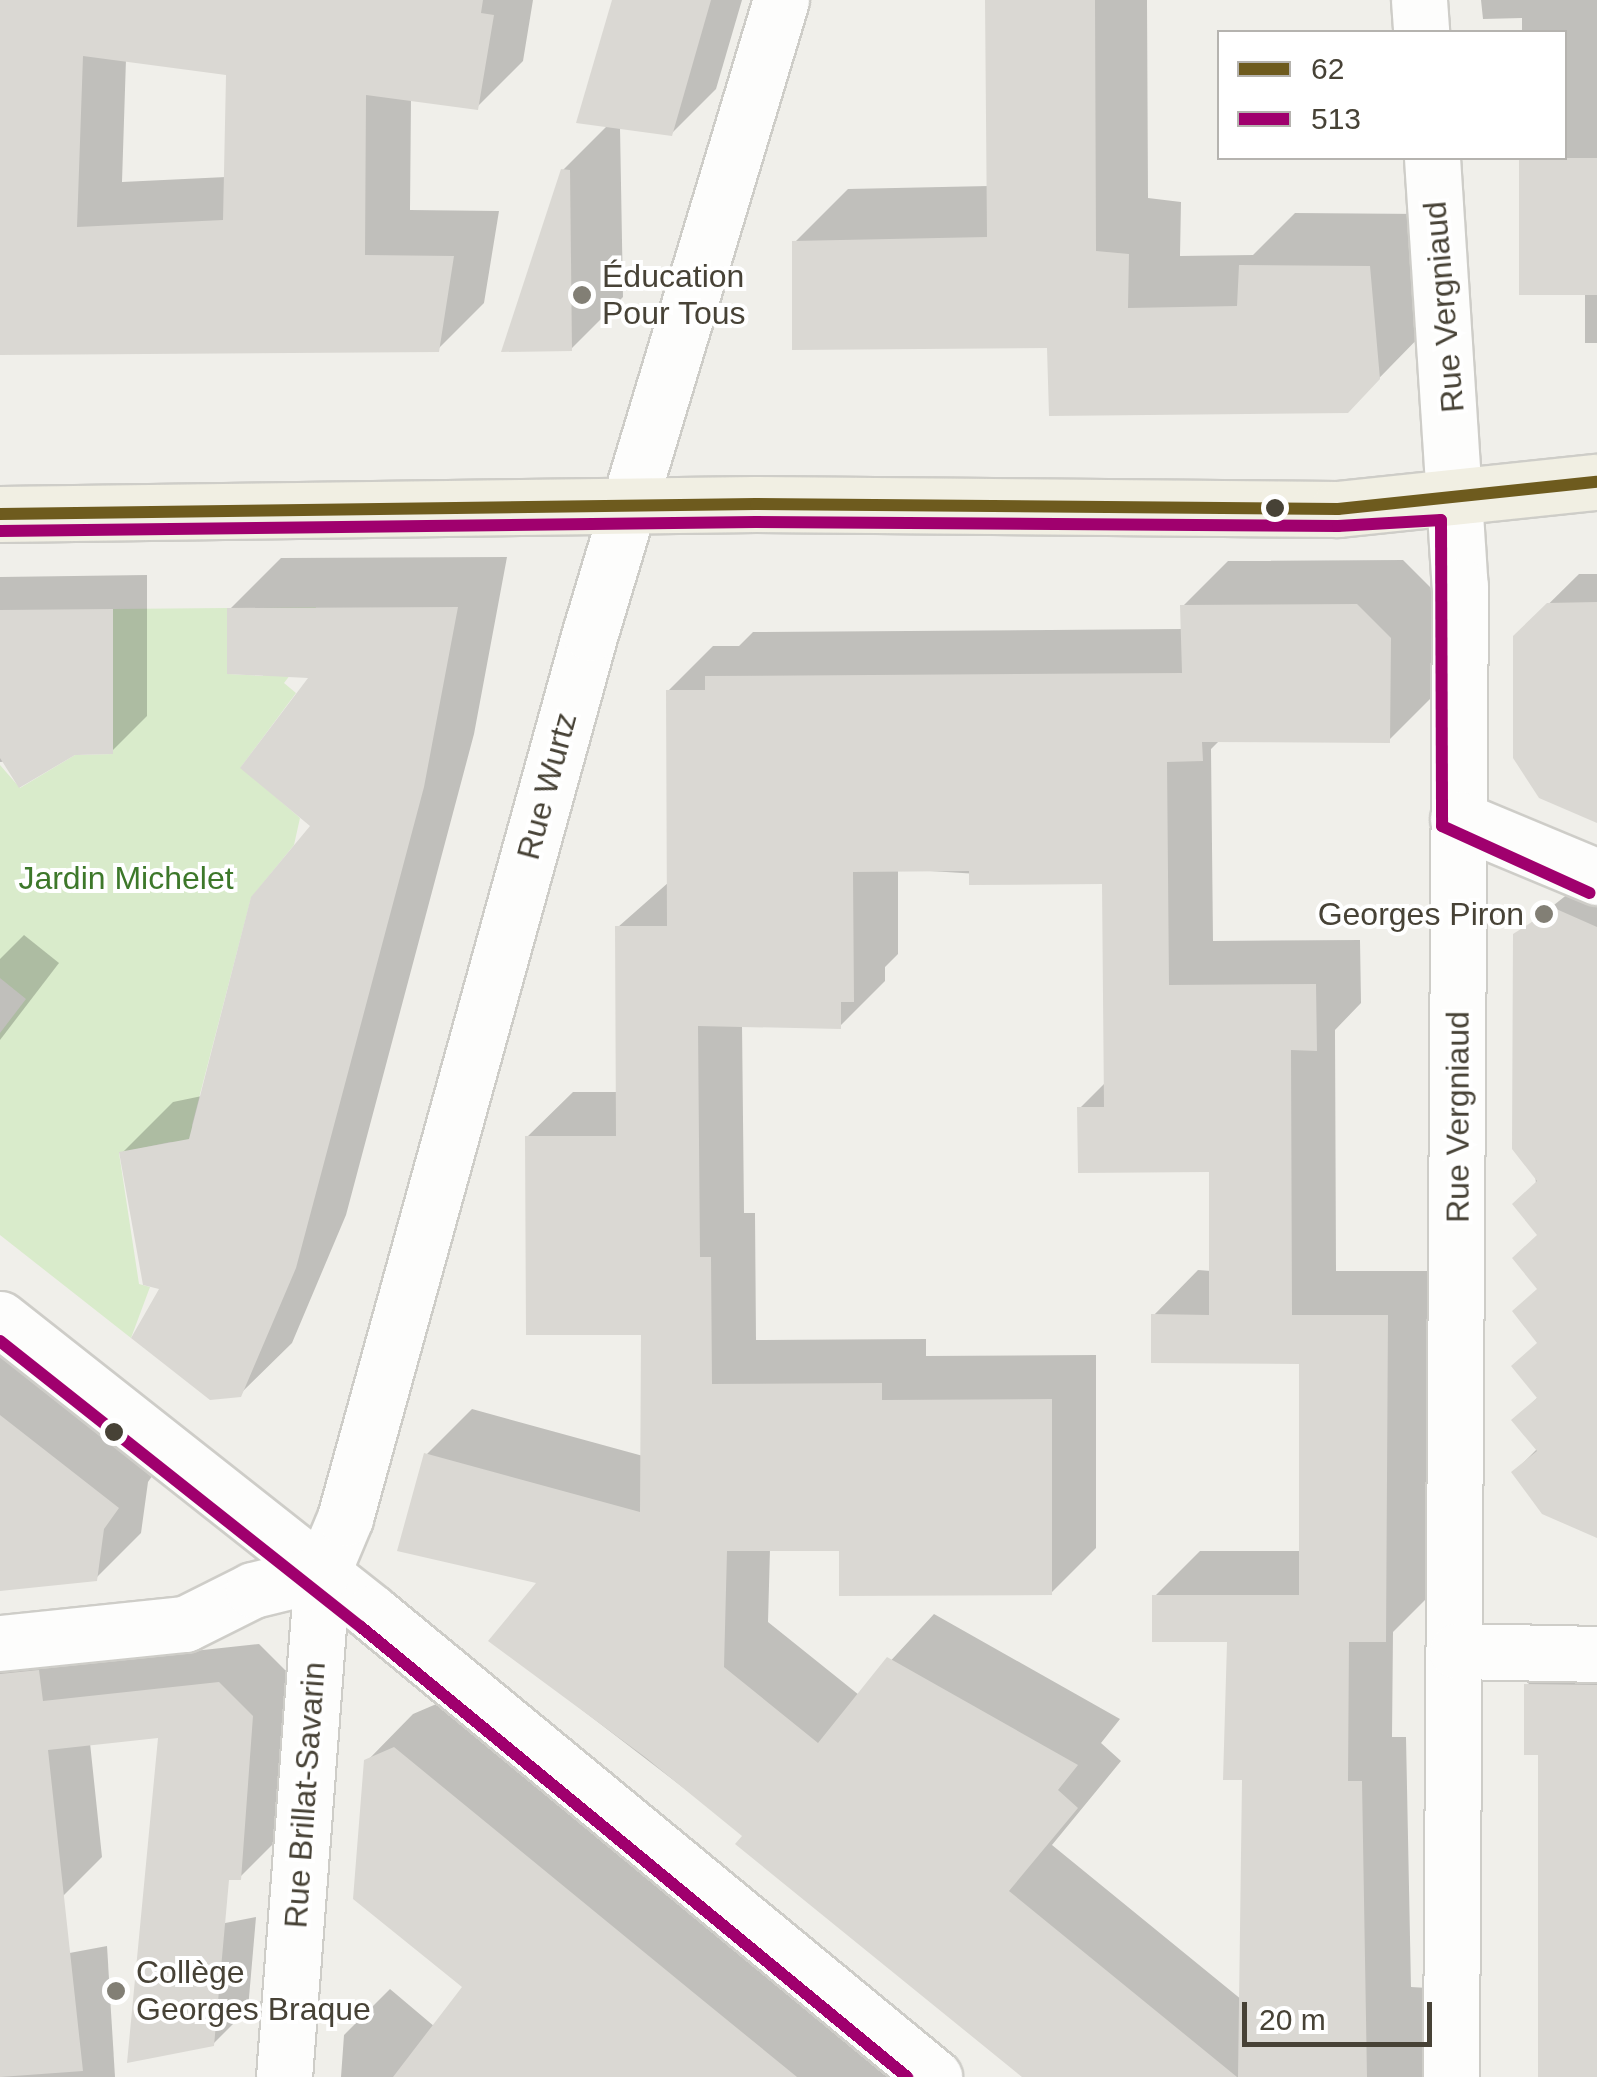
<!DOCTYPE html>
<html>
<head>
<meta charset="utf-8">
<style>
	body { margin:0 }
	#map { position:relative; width:1597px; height:2077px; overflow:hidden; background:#f0efea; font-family:Helvetica,sans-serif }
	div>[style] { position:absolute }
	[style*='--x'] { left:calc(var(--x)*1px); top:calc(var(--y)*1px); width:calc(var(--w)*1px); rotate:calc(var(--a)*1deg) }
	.green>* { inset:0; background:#d9ebcb }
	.shadow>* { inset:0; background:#0003 }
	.building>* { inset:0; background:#dad8d3; transform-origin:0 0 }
	.roads { filter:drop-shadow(2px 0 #cecdc8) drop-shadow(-2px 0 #cecdc8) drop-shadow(0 2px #cecdc8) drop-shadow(0 -2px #cecdc8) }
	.minor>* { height:55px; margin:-27.5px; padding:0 27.5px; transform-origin:27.5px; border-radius:27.5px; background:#fdfdfc }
	.major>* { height:55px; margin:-27.5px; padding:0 27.5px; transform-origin:27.5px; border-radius:27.5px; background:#f1efe3 }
	.bus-1>* { height:12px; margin:-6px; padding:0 6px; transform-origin:6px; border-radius:6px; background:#6e5b1e }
	.bus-2>* { height:12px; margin:-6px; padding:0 6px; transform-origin:6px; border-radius:6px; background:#a0006e }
	.dots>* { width:28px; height:28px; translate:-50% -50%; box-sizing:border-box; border:5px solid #fff; border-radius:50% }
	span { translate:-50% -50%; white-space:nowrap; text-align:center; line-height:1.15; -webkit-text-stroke:8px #fff; paint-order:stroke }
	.poi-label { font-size:32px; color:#474236 }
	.left { translate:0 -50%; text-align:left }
	.right { translate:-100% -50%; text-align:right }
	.street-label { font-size:32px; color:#474236 }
	.park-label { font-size:32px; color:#3d782a }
	.legend { position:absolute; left:1217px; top:30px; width:350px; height:130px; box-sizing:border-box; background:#fff; border:2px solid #b5b3af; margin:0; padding:12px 18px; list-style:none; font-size:30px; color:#474236 }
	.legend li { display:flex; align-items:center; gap:20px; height:50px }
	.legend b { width:50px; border:2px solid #b5b3af }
	.scale { position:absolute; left:1242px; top:2002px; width:190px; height:45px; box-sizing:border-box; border:5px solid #474236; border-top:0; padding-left:12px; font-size:30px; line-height:35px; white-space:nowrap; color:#474236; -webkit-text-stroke:8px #fff; paint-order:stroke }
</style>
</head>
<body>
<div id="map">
	<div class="green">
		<i style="clip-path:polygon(316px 607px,307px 653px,284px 683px,296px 693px,241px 767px,300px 818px,294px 845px,251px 898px,192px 1125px,197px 1145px,170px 1142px,119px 1153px,139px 1284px,150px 1287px,131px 1338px,0 1235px,0 1033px,26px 999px,0 978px,0 765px,20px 788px,75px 755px,113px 754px,113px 609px,227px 608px,228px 674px,263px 676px,262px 608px)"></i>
	</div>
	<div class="shadow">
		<i style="clip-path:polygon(0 0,190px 0,126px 59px,122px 182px,226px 177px,253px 0,533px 0,523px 61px,477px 107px,411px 98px,410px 210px,499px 211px,484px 303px,438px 349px,0 352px)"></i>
		<i style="clip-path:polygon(614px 0,742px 0,716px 89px,671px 134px,620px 127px,623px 297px,571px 349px,563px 170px,608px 125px)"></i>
		<i style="clip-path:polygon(988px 0,1147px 0,1148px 198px,1181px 202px,1180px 256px,1253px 255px,1295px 213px,1422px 214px,1432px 324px,1347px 411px,1050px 346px,795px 242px,848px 189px,989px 186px)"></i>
		<i style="clip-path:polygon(1481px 0,1597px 0,1597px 343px,1585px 343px,1585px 291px,1527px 292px,1525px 158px,1564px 158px,1564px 32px,1522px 32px,1522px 18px,1483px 19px)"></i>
		<i style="clip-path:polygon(507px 557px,474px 734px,346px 1215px,292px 1343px,240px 1394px,162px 1287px,122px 1153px,173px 1102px,202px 1096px,313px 826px,313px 675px,230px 609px,281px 558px)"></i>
		<i style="clip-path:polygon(evenodd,1403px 560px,1435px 592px,1434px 695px,1389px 740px,1221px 739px,1211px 749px,1213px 941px,1360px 940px,1361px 1003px,1335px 1030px,1336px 1271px,1432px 1271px,1430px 1595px,1393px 1632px,1392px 1737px,1406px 1737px,1411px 1987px,1428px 1988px,1428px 2077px,1026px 2077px,745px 1835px,491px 1640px,541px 1582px,427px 1454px,472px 1409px,643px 1456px,644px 1333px,527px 1137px,573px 1092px,618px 1092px,618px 927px,669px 882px,668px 691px,713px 646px,739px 646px,753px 632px,1183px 629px,1183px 606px,1228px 561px,1403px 560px,898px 869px,1105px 882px,1106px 1082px,1080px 1108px,1211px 1170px,1211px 1271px,1198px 1270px,1153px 1316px,1302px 1362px,1302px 1551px,1200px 1551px,1155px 1596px,1229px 1640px,1244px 1777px,1242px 2000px,1052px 1845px,1121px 1761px,1101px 1743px,1120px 1719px,934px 1614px,859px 1695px,768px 1622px,770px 1549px,841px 1549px,1051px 1593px,1096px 1548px,1096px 1355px,926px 1356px,926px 1339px,756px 1340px,755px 1213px,744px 1213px,742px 1024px,840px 1026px,885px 981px,885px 967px,898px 954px,898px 869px)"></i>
		<i style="clip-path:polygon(1579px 574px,1597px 574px,1597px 821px,1515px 637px)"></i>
		<i style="clip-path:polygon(147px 575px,147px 716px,112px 751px,0 762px,0 577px)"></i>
		<i style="clip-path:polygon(1583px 882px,1597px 888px,1597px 1535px,1514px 1472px,1538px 1448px,1515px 1420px,1539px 1396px,1540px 1234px,1516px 935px)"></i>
		<i style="clip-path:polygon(24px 935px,59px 963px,0 1040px,0 959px)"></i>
		<i style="clip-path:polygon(0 1335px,162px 1462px,148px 1482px,141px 1533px,96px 1578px,0 1588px)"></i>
		<i style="clip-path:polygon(1572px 1640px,1597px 1640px,1597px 2077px,1540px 2077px,1541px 1752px,1527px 1685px)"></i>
		<i style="clip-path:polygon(259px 1644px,291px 1676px,279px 1838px,240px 1877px,161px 1736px,90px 1743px,102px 1857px,63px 1896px,0 1903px,0 1672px)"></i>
		<i style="clip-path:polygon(441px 1702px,901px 2077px,341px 2077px,344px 2035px,390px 1989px,435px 2027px,466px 1987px,366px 1762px,413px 1714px)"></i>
		<i style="clip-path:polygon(256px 1917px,248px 2009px,213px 2044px,174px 1933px)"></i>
		<i style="clip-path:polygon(107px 1946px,115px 2077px,0 2077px,0 1966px)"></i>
	</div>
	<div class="building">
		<i style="clip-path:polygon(evenodd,0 0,483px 0,481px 13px,494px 15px,478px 110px,366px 95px,365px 255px,454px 256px,439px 352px,0 355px,0 0,83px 56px,226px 75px,223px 220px,77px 227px,83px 56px)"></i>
		<i style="clip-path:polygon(612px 0,711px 0,672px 136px,576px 123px)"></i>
		<i style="clip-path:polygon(985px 0,1095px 0,1096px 251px,1129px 254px,1128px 308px,1237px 306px,1239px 265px,1370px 266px,1380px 379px,1348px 413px,1049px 416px,1047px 348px,792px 350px,792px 241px,987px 237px)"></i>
		<i style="left:1519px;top:158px;width:78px;height:137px"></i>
		<i style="clip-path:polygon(561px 169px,570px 170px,572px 351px,501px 352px)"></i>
		<i style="clip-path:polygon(1597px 602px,1597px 823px,1539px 798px,1513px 758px,1513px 636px,1547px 603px)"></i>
		<i style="clip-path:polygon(1357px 604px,1391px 638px,1390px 743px,1202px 742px,1203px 761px,1167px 762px,1169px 985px,1316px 984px,1317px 1051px,1291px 1050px,1292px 1315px,1388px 1315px,1386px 1642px,1349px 1642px,1348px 1781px,1362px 1781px,1367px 2077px,1238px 2077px,1242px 1780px,1223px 1780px,1227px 1642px,1152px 1642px,1152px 1595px,1299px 1595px,1299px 1364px,1151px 1363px,1151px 1314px,1209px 1315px,1209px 1172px,1078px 1173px,1077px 1107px,1104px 1107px,1102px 884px,969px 885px,969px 871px,853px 872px,854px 1002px,841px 1002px,841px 1029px,698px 1026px,700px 1257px,711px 1257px,712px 1384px,882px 1383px,882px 1400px,1052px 1399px,1052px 1595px,839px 1596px,839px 1551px,727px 1551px,724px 1667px,818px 1743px,887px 1657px,1078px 1765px,1058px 1790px,1078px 1808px,1009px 1891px,1237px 2077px,1022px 2077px,735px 1844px,742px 1836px,645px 1757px,488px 1641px,536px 1583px,397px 1551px,424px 1453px,640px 1512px,641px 1335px,526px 1335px,525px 1136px,616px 1136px,615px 926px,667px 926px,666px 690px,705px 690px,705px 676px,1182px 673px,1180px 605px)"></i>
		<i style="clip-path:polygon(458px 607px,424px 787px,296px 1268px,241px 1397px,210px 1400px,131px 1338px,159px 1289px,143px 1285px,119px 1152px,189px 1139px,251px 897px,310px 826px,240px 768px,308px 678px,227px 674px,227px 608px)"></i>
		<i style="clip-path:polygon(113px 609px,113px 754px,75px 755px,19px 788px,0 758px,0 610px)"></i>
		<i style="clip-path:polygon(1554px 908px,1597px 927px,1597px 1538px,1542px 1514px,1511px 1472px,1537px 1451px,1511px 1420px,1537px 1398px,1511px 1366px,1537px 1343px,1512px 1311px,1537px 1289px,1512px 1258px,1537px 1235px,1512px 1204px,1537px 1181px,1512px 1149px,1513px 934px)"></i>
		<i style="clip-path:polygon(0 1415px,119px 1508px,104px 1529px,97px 1581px,0 1591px)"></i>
		<i style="clip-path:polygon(39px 1670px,43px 1701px,219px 1682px,253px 1716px,241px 1880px,229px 1880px,214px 2046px,127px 2063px,158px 1738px,48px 1750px,83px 2071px,0 2077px,0 1674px)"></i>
		<i style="clip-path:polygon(1524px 1684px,1597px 1685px,1597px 2077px,1538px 2077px,1538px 1755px,1524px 1755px)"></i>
		<i style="clip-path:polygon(394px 1747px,694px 1993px,797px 2077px,393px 2077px,462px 1987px,353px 1899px,364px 1760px)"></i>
	</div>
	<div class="roads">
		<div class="minor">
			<i style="--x:1419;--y:0;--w:32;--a:86"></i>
			<i style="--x:1432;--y:158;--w:429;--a:86.3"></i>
			<i style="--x:1460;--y:586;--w:1491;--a:90.35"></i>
			<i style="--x:1458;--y:819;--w:151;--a:22.6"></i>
			<i style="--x:0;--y:1319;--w:474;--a:38.3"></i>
			<i style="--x:372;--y:1613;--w:729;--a:39.54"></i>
			<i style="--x:0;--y:1643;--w:186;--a:-5.9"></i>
			<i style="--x:185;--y:1624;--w:76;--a:-26.6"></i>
			<i style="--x:253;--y:1590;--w:71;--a:-13.8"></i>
			<i style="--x:1457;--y:1651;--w:140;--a:1.2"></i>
			<i style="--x:284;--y:2077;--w:505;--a:-85.69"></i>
			<i style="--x:322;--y:1573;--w:60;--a:-67.3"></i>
			<i style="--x:345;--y:1518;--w:918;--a:-74.53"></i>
			<i style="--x:590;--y:633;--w:661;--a:-73.21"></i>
		</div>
		<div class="major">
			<i style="--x:0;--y:514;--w:756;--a:-0.76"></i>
			<i style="--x:756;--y:504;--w:582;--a:0.49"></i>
			<i style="--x:1338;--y:509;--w:260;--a:-6"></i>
		</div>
	</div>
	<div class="bus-1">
		<i style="--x:0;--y:514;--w:756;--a:-0.76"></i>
		<i style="--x:756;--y:504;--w:582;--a:0.49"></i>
		<i style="--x:1338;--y:509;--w:260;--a:-6"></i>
	</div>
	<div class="bus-2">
		<i style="--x:0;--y:531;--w:756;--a:-0.68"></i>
		<i style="--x:756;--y:522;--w:582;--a:0.39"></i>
		<i style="--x:1338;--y:526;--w:103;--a:-3.3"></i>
		<i style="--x:1441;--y:520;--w:306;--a:89.8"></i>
		<i style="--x:1442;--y:826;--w:162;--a:24.4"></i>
		<i style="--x:0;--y:1341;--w:461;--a:38.4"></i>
		<i style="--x:361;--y:1627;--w:708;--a:39.49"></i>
	</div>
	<div class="dots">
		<i style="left:582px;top:295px;background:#827f75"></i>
		<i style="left:1275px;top:508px;background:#474236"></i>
		<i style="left:1544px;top:914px;background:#827f75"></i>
		<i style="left:114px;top:1432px;background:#474236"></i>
		<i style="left:116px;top:1991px;background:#827f75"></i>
	</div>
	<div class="poi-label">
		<span class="left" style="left:602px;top:295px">Éducation<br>Pour Tous</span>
		<span class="right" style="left:1524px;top:914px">Georges Piron</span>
		<span class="left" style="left:136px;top:1991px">Collège<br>Georges Braque</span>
	</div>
	<div class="street-label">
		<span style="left:1444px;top:307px;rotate:-95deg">Rue Vergniaud</span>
		<span style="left:547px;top:786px;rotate:-75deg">Rue Wurtz</span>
		<span style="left:1458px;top:1117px;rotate:-90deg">Rue Vergniaud</span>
		<span style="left:305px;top:1795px;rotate:-86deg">Rue Brillat-Savarin</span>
	</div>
	<div class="park-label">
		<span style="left:126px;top:878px">Jardin Michelet</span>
	</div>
	<ul class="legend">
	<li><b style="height:12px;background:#6e5b1e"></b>62</li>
	<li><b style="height:12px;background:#a0006e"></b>513</li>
	</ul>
	<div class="scale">20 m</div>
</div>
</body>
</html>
